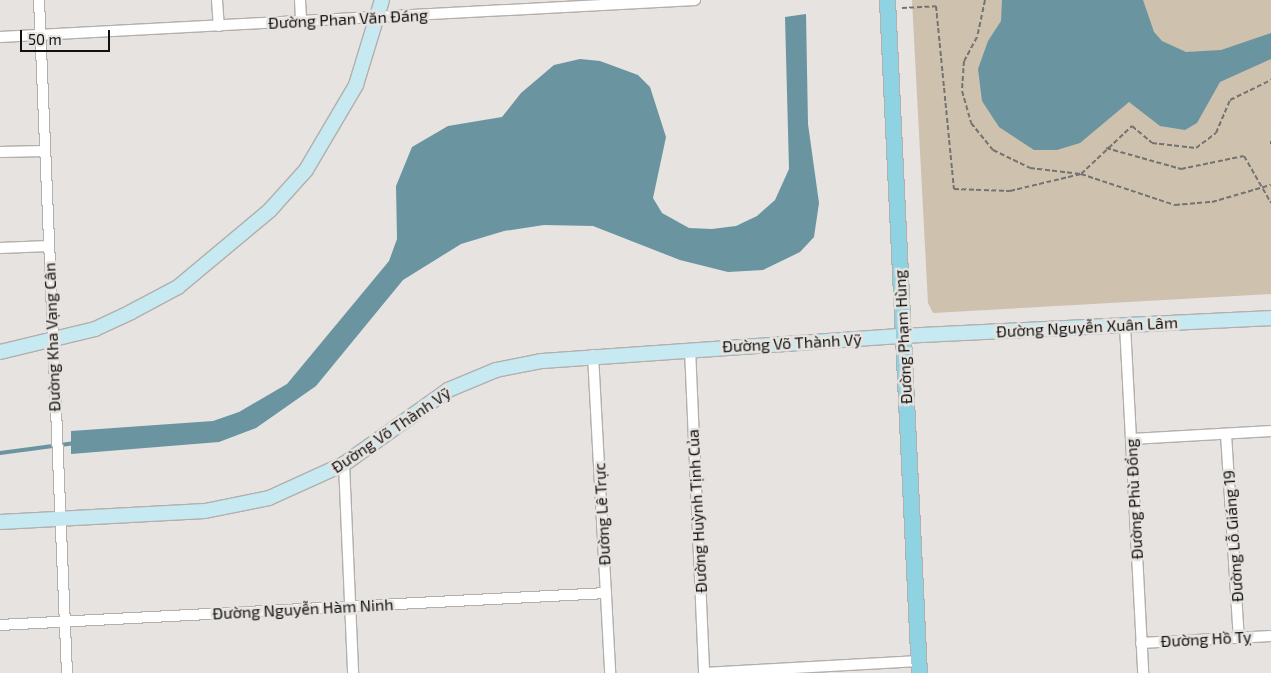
<!DOCTYPE html>
<html>
<head>
<meta charset="utf-8">
<style>
	body { margin:0 }
	#map { position:relative; width:1271px; height:673px; overflow:hidden; background:#e6e3e0; font-family:"Exo 2",sans-serif }
	div>[style] { position:absolute }
	[style*='--x'] { left:calc(var(--x)*1px); top:calc(var(--y)*1px); width:calc(var(--w)*1px); rotate:calc(var(--a)*1deg) }
	.green>* { inset:0; background:#cec1ad }
	.water>* { inset:0; background:#6994a0 }
	.stream>* { height:4px; margin:-2px; padding:0 2px; transform-origin:2px; border-radius:2px; background:#6994a0 }
	.path>* { height:2px; margin-top:-1px; transform-origin:0; background:repeating-linear-gradient(90deg,#757371 0 5px,transparent 0 7.5px) }
	.roads { filter:drop-shadow(1px 0 #b2afac) drop-shadow(-1px 0 #b2afac) drop-shadow(0 1px #b2afac) drop-shadow(0 -1px #b2afac) }
	.street>* { height:10px; margin:-5px; padding:0 5px; transform-origin:5px; border-radius:5px; background:#fff }
	.secondary>* { height:14px; margin:-7px; padding:0 7px; transform-origin:7px; border-radius:7px; background:#c7e9f1 }
	.primary>* { height:15px; margin:-7.5px; padding:0 7.5px; transform-origin:7.5px; border-radius:7.5px; background:#8fd3e3 }
	span { translate:-50% -50%; white-space:nowrap; text-align:center; line-height:1.15; -webkit-text-stroke:5px #e6e3e0; paint-order:stroke }
	.street-label { font-size:16px; color:#11110f }
	.scale { position:absolute; left:20px; top:30px; width:90px; height:22px; box-sizing:border-box; border:2px solid #11110f; border-top:0; padding-left:6px; font-size:15px; line-height:18px; white-space:nowrap; color:#11110f; -webkit-text-stroke:4px #e6e3e0; paint-order:stroke }
</style>
</head>
<body>
<div id="map">
	<div class="green">
		<i style="clip-path:polygon(912px 0,1271px 0,1271px 294px,933px 313px,928px 303px)"></i>
	</div>
	<div class="water">
		<i style="clip-path:polygon(1002px 0,1143px 0,1154px 32px,1162px 41px,1186px 52px,1221px 50px,1271px 33px,1271px 59px,1220px 82px,1197px 123px,1185px 130px,1160px 126px,1129px 102px,1080px 143px,1057px 150px,1034px 150px,999px 127px,982px 101px,978px 69px,988px 41px,1001px 21px)"></i>
		<i style="clip-path:polygon(806px 14px,808px 124px,819px 203px,814px 237px,800px 252px,763px 270px,728px 272px,680px 260px,593px 226px,544px 225px,504px 231px,461px 244px,403px 280px,316px 386px,256px 428px,219px 442px,71px 454px,71px 431px,213px 421px,239px 412px,287px 384px,389px 261px,397px 239px,396px 186px,412px 147px,448px 126px,502px 117px,521px 93px,554px 65px,580px 59px,600px 61px,638px 75px,650px 87px,666px 137px,653px 198px,662px 213px,689px 228px,712px 229px,736px 226px,757px 216px,775px 200px,789px 169px,785px 17px)"></i>
	</div>
	<div class="stream">
		<i style="--x:0;--y:453;--w:76;--a:-7.6"></i>
	</div>
	<div class="path">
		<i style="--x:985;--y:0;--w:38;--a:102"></i>
		<i style="--x:977;--y:37;--w:27;--a:118"></i>
		<i style="--x:964;--y:61;--w:30;--a:94"></i>
		<i style="--x:962;--y:91;--w:33;--a:74"></i>
		<i style="--x:971;--y:123;--w:35;--a:51"></i>
		<i style="--x:993;--y:150;--w:41;--a:25.9"></i>
		<i style="--x:1030;--y:168;--w:51;--a:6.7"></i>
		<i style="--x:1081;--y:174;--w:70;--a:-43.3"></i>
		<i style="--x:1132;--y:126;--w:26;--a:40"></i>
		<i style="--x:1152;--y:143;--w:44;--a:6.5"></i>
		<i style="--x:1196;--y:148;--w:25;--a:-37"></i>
		<i style="--x:1216;--y:133;--w:36;--a:-67"></i>
		<i style="--x:1230;--y:100;--w:46;--a:-26"></i>
		<i style="--x:902;--y:8;--w:34;--a:-3"></i>
		<i style="--x:936;--y:6;--w:184;--a:84.4"></i>
		<i style="--x:954;--y:189;--w:56;--a:2"></i>
		<i style="--x:1010;--y:191;--w:73;--a:-13.5"></i>
		<i style="--x:1081;--y:174;--w:99;--a:18.3"></i>
		<i style="--x:1175;--y:205;--w:37;--a:-5"></i>
		<i style="--x:1212;--y:202;--w:61;--a:-16.1"></i>
		<i style="--x:1271;--y:141;--w:3;--a:90"></i>
		<i style="--x:1106;--y:148;--w:78;--a:15.6"></i>
		<i style="--x:1181;--y:169;--w:64;--a:-11.7"></i>
		<i style="--x:1244;--y:156;--w:54;--a:60.1"></i>
	</div>
	<div class="roads">
		<div class="street">
			<i style="--x:39;--y:0;--w:674;--a:87.62"></i>
			<i style="--x:217;--y:0;--w:26;--a:86"></i>
			<i style="--x:300;--y:0;--w:22;--a:87"></i>
			<i style="--x:0;--y:37;--w:696;--a:-3.05"></i>
			<i style="--x:0;--y:152;--w:45;--a:-1.3"></i>
			<i style="--x:0;--y:248;--w:49;--a:-2.3"></i>
			<i style="--x:1125;--y:325;--w:348;--a:87"></i>
			<i style="--x:690;--y:349;--w:324;--a:87.5"></i>
			<i style="--x:593;--y:355;--w:318;--a:86.9"></i>
			<i style="--x:1226;--y:434;--w:204;--a:86.4"></i>
			<i style="--x:1132;--y:439;--w:139;--a:-3.3"></i>
			<i style="--x:344;--y:464;--w:209;--a:87.5"></i>
			<i style="--x:0;--y:625;--w:607;--a:-3.02"></i>
			<i style="--x:1141;--y:643;--w:130;--a:-3.1"></i>
			<i style="--x:704;--y:673;--w:215;--a:-3.2"></i>
		</div>
		<div class="secondary">
			<i style="--x:0;--y:352;--w:98;--a:-13.6"></i>
			<i style="--x:95;--y:329;--w:40;--a:-25"></i>
			<i style="--x:131;--y:312;--w:53;--a:-28"></i>
			<i style="--x:178;--y:287;--w:120;--a:-39.9"></i>
			<i style="--x:270;--y:210;--w:54;--a:-48"></i>
			<i style="--x:306;--y:170;--w:99;--a:-59.5"></i>
			<i style="--x:356;--y:85;--w:89;--a:-73"></i>
			<i style="--x:0;--y:522;--w:205;--a:-3.1"></i>
			<i style="--x:205;--y:511;--w:65;--a:-11.5"></i>
			<i style="--x:269;--y:498;--w:82;--a:-24.4"></i>
			<i style="--x:344;--y:464;--w:128;--a:-35.4"></i>
			<i style="--x:448;--y:390;--w:52;--a:-22.6"></i>
			<i style="--x:496;--y:370;--w:47;--a:-11.1"></i>
			<i style="--x:542;--y:361;--w:362;--a:-4"></i>
			<i style="--x:903;--y:336;--w:368;--a:-2.8"></i>
		</div>
		<div class="primary">
			<i style="--x:887;--y:0;--w:674;--a:87.28"></i>
		</div>
	</div>
	<div class="street-label">
		<span style="left:348px;top:19px;rotate:-3deg">Đường Phan Văn Đáng</span>
		<span style="left:1087px;top:327px;rotate:-3deg">Đường Nguyễn Xuân Lâm</span>
		<span style="left:52px;top:337px;rotate:-92deg">Đường Kha Vạng Cân</span>
		<span style="left:903px;top:337px;rotate:-93deg">Đường Phạm Hùng</span>
		<span style="left:792px;top:343px;rotate:-3deg">Đường Võ Thành Vỹ</span>
		<span style="left:391px;top:430px;rotate:-34deg">Đường Võ Thành Vỹ</span>
		<span style="left:1134px;top:499px;rotate:-93deg">Đường Phù Đổng</span>
		<span style="left:697px;top:511px;rotate:-93deg">Đường Huỳnh Tịnh Của</span>
		<span style="left:602px;top:514px;rotate:-93deg">Đường Lê Trực</span>
		<span style="left:1233px;top:536px;rotate:-94deg">Đường Lỗ Giáng 19</span>
		<span style="left:303px;top:609px;rotate:-3deg">Đường Nguyễn Hàm Ninh</span>
		<span style="left:1206px;top:639px;rotate:-3deg">Đường Hồ Tỵ</span>
	</div>
	<div class="scale">50 m</div>
</div>
</body>
</html>
